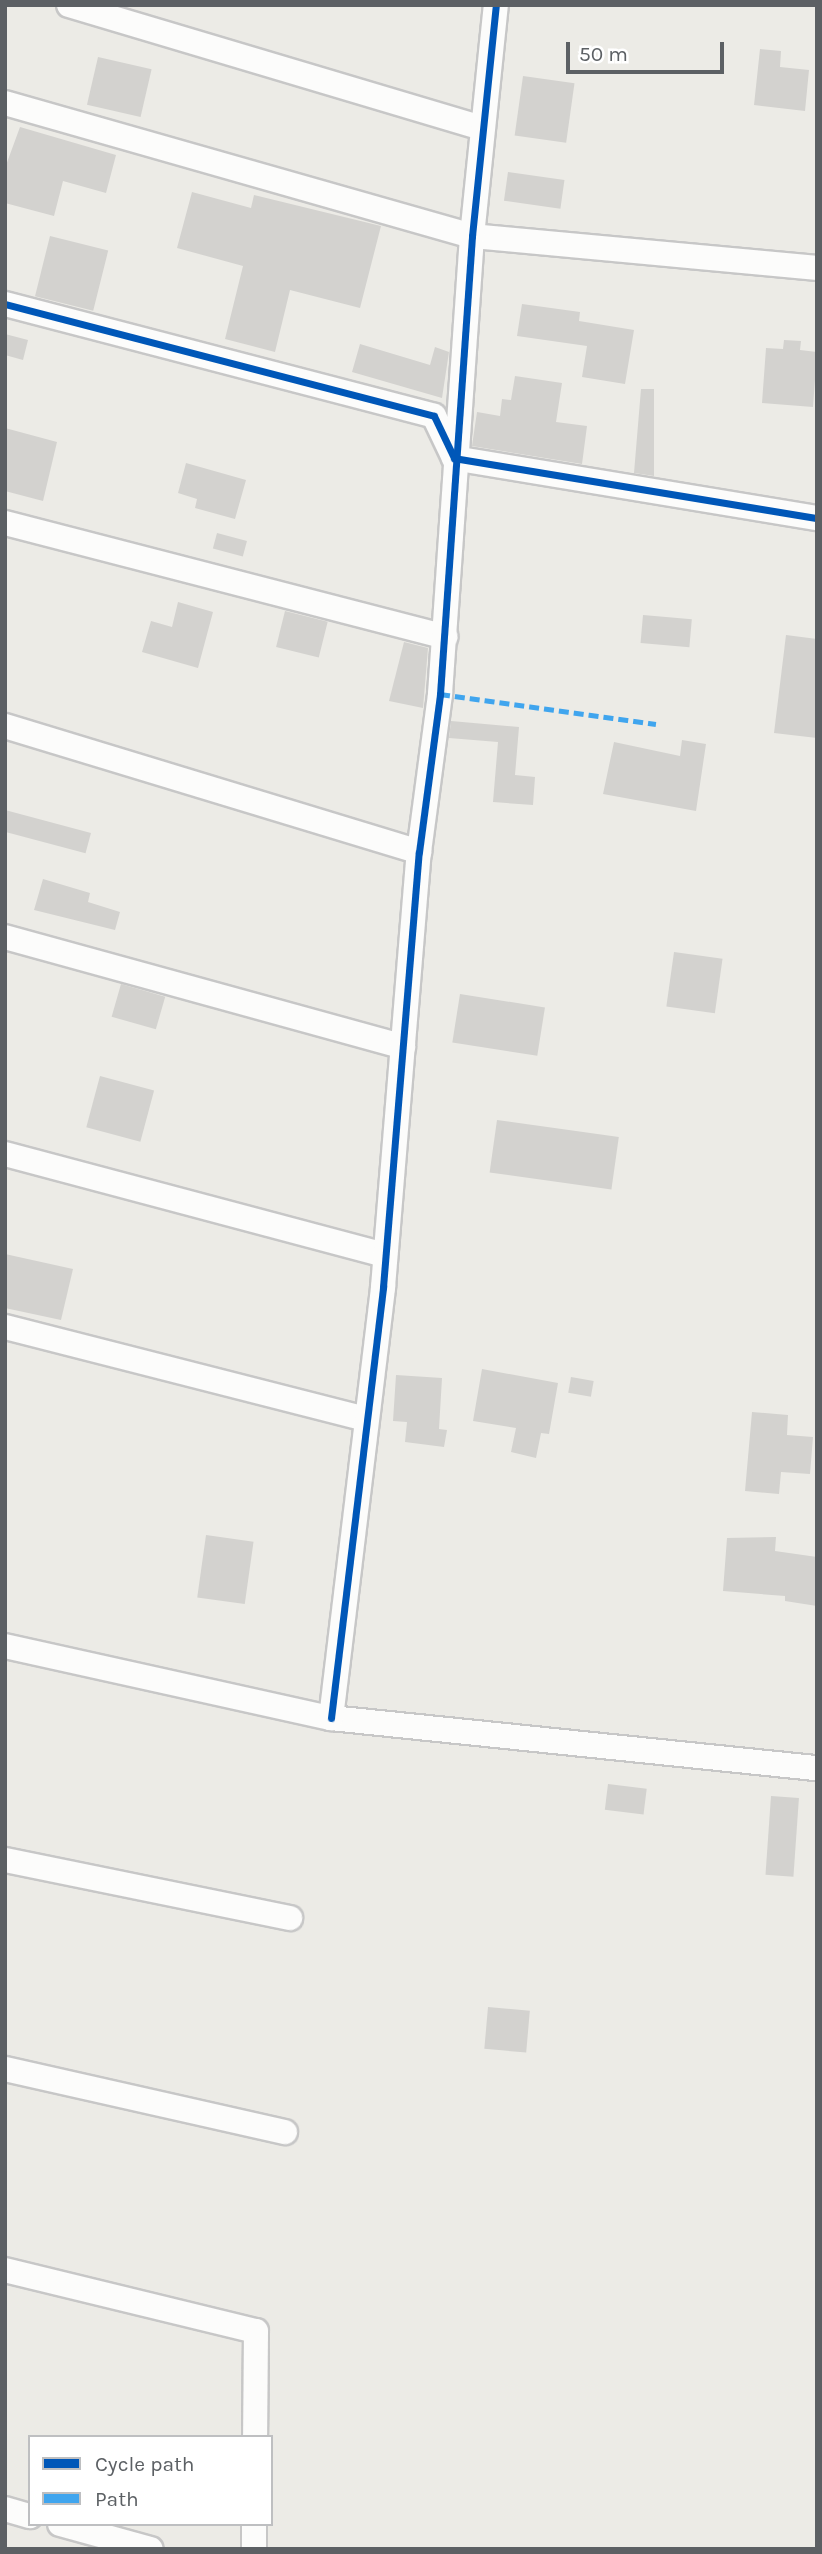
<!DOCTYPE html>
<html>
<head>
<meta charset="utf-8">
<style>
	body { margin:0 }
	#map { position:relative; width:822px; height:2554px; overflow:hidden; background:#ecebe6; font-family:Karla,sans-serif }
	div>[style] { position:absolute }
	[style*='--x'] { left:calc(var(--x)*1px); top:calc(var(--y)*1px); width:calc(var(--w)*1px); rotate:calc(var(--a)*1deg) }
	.building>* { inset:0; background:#d3d2cf; transform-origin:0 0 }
	.roads { filter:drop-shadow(2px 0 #c7c7c7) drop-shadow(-2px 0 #c7c7c7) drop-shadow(0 2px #c7c7c7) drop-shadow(0 -2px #c7c7c7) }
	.minor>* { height:24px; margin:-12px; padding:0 12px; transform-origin:12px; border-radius:12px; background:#fcfcfb }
	.quiet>* { height:5px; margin-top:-2.5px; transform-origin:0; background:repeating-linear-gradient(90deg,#40a5ee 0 10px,transparent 0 15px) }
	.cycleway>* { height:7px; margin:-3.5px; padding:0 3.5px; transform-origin:3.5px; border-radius:3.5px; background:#0057b8 }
	span { translate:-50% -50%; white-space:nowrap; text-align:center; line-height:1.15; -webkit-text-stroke:7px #fff; paint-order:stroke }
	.frame { position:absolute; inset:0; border:7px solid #5c6064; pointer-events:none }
	.legend { position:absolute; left:28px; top:2435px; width:245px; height:91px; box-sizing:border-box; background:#fff; border:2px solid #bebfc1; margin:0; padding:9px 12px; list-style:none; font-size:21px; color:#5c6064 }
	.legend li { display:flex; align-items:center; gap:14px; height:35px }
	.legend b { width:35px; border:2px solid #bebfc1 }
	.scale { position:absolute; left:566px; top:42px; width:158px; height:32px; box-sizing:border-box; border:4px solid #5c6064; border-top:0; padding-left:9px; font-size:21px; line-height:24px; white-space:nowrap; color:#5c6064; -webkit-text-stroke:5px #fff; paint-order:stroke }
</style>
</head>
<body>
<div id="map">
	<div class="building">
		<i style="clip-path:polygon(760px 49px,781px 51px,780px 67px,809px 70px,805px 111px,754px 105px)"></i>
		<i style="left:98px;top:57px;width:55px;height:49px;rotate:13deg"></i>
		<i style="left:523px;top:76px;width:52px;height:60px;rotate:8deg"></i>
		<i style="clip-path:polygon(20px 127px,116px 155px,106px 193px,63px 181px,54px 216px,5px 203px,5px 168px)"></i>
		<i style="left:508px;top:172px;width:57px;height:29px;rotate:8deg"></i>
		<i style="clip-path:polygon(192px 192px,251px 208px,254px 195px,381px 226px,360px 308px,290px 290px,275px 352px,225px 339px,243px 266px,177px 248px)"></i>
		<i style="left:50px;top:236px;width:60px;height:62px;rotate:14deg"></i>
		<i style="clip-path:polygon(522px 304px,580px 312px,579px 321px,634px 330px,625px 384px,582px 377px,587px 346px,517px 336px)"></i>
		<i style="clip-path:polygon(5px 334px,28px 340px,23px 360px,5px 355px)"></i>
		<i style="clip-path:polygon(784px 340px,801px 341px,800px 350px,817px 352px,813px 407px,762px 403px,766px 348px,783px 349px)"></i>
		<i style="clip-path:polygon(360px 344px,430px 365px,435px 347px,449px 352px,442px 398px,352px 372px)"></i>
		<i style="clip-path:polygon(515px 376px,562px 383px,556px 422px,587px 426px,582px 464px,472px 446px,477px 412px,500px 416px,502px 399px,511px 400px)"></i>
		<i style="clip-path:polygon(641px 389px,654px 389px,654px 476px,634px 473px)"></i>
		<i style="clip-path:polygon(5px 428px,57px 442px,43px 501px,5px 491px)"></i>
		<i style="clip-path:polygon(186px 463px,246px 480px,235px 519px,195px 508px,197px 499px,178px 493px)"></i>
		<i style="left:217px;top:533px;width:31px;height:16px;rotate:15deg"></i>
		<i style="clip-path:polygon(178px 602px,213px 612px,198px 668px,142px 652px,151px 621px,172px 627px)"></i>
		<i style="left:285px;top:611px;width:44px;height:37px;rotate:14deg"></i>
		<i style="left:643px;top:615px;width:49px;height:28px;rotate:5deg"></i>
		<i style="clip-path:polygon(786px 635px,817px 639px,817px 738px,774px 733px)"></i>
		<i style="clip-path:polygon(404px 642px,428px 648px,423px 708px,389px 701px)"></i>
		<i style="clip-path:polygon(451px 721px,519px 727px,515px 775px,535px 777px,533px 805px,493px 802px,498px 742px,449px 738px)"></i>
		<i style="clip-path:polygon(682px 740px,706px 744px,696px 811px,603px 794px,614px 742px,680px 756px)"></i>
		<i style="left:5px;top:810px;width:89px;height:21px;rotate:15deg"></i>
		<i style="clip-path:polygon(43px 879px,90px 893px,88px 902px,120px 912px,115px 930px,34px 910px)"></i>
		<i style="left:674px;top:952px;width:49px;height:55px;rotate:8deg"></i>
		<i style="left:121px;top:984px;width:46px;height:34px;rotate:16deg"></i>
		<i style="left:460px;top:994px;width:86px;height:49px;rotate:9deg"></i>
		<i style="left:100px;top:1076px;width:56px;height:53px;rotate:15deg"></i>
		<i style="left:497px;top:1120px;width:123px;height:53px;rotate:8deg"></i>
		<i style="clip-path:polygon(5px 1254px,73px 1269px,61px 1320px,5px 1308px)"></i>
		<i style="clip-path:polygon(482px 1369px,558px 1383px,549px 1434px,541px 1433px,536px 1458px,511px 1452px,516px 1428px,473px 1421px)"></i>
		<i style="clip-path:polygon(396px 1375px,442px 1378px,439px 1429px,447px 1430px,444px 1447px,405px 1442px,407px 1422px,393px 1421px)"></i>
		<i style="left:571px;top:1377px;width:23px;height:16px;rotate:10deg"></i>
		<i style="clip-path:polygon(752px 1412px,788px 1415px,787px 1435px,813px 1437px,810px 1474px,781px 1472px,779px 1494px,745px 1491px)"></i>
		<i style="left:206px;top:1535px;width:48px;height:63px;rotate:8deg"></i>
		<i style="clip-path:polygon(776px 1537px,775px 1551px,817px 1557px,817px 1606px,785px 1601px,785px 1596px,723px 1591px,727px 1538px)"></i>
		<i style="left:608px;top:1784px;width:39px;height:26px;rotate:7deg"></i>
		<i style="left:771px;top:1796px;width:28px;height:79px;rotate:4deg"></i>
		<i style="left:488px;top:2007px;width:42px;height:42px;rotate:5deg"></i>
	</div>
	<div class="roads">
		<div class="minor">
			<i style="--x:69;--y:5;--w:430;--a:16.6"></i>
			<i style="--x:5;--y:103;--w:486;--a:15.9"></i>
			<i style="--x:472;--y:236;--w:346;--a:5.3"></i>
			<i style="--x:5;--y:304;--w:443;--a:14.6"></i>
			<i style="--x:434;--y:416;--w:47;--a:64.5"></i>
			<i style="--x:454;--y:458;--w:368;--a:9.4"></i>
			<i style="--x:5;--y:523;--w:455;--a:14.5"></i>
			<i style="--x:5;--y:726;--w:433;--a:16.9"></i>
			<i style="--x:5;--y:937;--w:413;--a:15.4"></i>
			<i style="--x:5;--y:1154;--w:393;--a:14.9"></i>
			<i style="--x:5;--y:1327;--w:373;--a:14.3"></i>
			<i style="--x:5;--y:1646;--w:334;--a:12.5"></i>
			<i style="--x:331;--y:1718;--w:489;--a:5.9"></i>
			<i style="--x:331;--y:1718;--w:434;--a:-83.1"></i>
			<i style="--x:383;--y:1287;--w:436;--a:-85.3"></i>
			<i style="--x:419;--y:852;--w:159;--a:-82.4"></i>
			<i style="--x:440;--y:694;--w:459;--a:-86"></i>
			<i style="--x:472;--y:236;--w:232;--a:-84.1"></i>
			<i style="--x:5;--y:1860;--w:291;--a:11.5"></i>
			<i style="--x:5;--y:2069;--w:287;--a:12.7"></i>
			<i style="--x:5;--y:2270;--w:258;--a:13.7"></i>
			<i style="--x:256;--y:2331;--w:106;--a:90.5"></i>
			<i style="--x:5;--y:2509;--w:26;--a:16"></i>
			<i style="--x:60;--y:2524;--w:94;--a:15.4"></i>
			<i style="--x:254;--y:2549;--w:25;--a:-90"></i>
		</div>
	</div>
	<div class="quiet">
		<i style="--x:440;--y:694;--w:218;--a:7.9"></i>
	</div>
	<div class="cycleway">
		<i style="--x:5;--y:304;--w:443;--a:14.6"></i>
		<i style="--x:434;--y:416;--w:47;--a:64.5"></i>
		<i style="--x:454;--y:458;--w:368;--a:9.4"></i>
		<i style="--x:331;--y:1718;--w:434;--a:-83.1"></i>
		<i style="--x:383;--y:1287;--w:436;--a:-85.3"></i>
		<i style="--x:419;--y:852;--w:159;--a:-82.4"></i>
		<i style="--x:440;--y:694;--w:459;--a:-86"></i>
		<i style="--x:472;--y:236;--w:232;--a:-84.1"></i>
	</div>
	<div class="frame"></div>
	<ul class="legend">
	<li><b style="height:9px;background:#0057b8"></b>Cycle path</li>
	<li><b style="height:9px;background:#40a5ee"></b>Path</li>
	</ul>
	<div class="scale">50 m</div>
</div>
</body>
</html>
